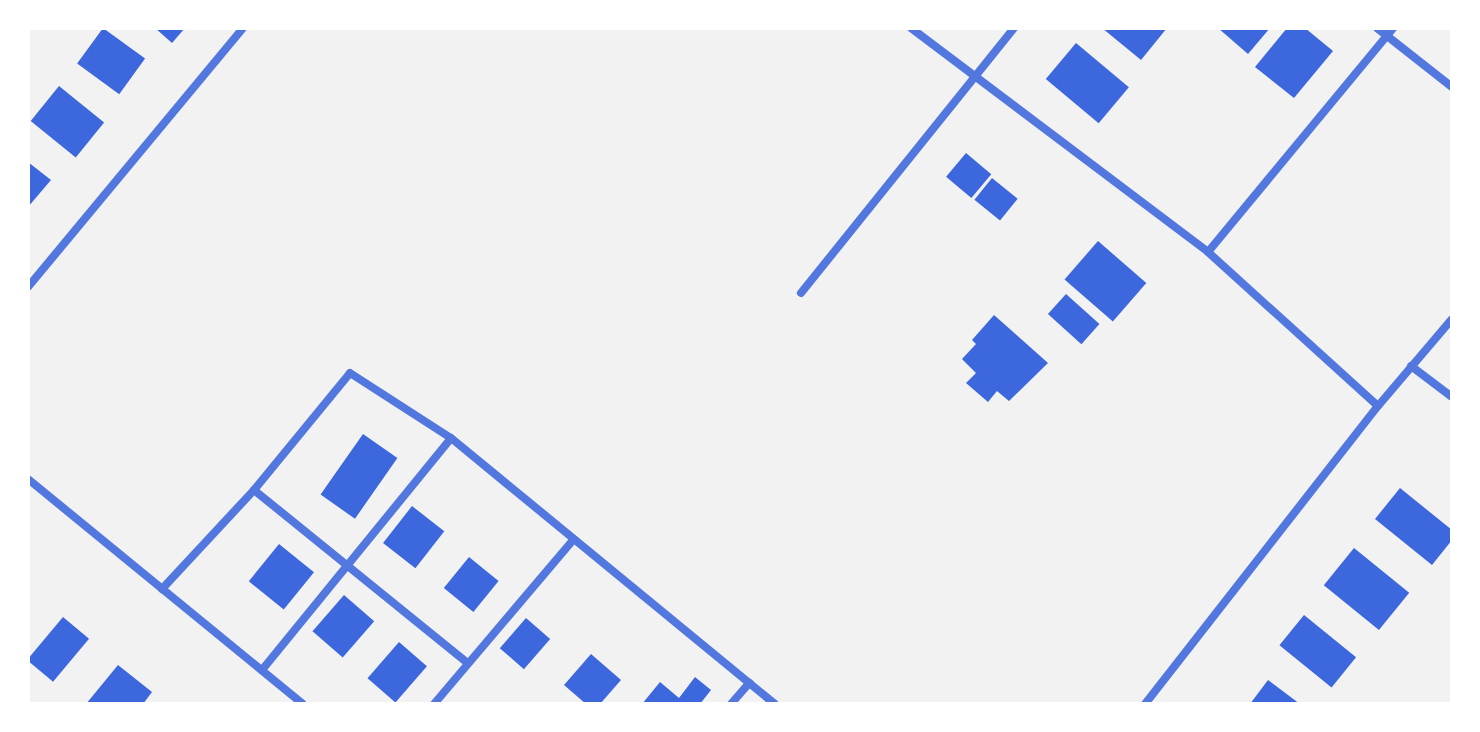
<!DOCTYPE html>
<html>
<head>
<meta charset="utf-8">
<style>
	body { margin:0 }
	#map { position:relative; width:1480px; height:732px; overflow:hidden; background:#f2f2f2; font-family:"Varela Round",sans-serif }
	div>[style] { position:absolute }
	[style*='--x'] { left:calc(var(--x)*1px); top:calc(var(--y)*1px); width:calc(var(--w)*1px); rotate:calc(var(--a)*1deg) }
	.building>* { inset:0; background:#3d67dc; transform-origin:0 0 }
	.minor>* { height:8px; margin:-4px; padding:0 4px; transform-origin:4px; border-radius:4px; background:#5277de }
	span { translate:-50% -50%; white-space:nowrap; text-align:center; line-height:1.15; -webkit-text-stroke:6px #fff; paint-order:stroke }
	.frame { position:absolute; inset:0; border:30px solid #fff; pointer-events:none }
</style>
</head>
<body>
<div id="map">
	<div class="building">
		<i style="left:103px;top:28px;width:52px;height:44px;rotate:36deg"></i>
		<i style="clip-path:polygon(155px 28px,185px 28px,172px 43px)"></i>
		<i style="clip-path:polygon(1102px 28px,1167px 28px,1141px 60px)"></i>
		<i style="clip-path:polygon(1218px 28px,1270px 28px,1248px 54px)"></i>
		<i style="clip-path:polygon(1287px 28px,1305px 28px,1333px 51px,1294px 98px,1255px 67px)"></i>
		<i style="left:1076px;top:43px;width:69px;height:47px;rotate:40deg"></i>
		<i style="left:59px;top:86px;width:58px;height:45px;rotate:39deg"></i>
		<i style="left:966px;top:153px;width:33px;height:31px;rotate:40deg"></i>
		<i style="clip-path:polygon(28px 162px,51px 180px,28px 207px)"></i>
		<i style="left:992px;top:178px;width:33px;height:28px;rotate:39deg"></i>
		<i style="left:1098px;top:241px;width:64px;height:51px;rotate:41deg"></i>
		<i style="left:1066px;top:294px;width:45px;height:27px;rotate:42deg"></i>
		<i style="clip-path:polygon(994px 315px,1048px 363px,1009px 401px,997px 391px,988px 402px,966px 383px,976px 373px,962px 359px,976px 344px,972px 340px)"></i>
		<i style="left:363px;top:434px;width:42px;height:74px;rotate:35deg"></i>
		<i style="clip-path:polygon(1400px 488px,1452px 530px,1452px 540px,1432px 565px,1375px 519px)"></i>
		<i style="left:412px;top:506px;width:41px;height:47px;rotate:38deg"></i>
		<i style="left:279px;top:544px;width:45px;height:48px;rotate:39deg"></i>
		<i style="left:1354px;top:548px;width:71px;height:48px;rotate:39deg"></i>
		<i style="left:469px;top:557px;width:38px;height:40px;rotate:39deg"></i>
		<i style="left:344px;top:595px;width:40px;height:48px;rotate:41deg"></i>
		<i style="left:1304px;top:615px;width:67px;height:39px;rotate:39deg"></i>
		<i style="left:63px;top:617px;width:34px;height:56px;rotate:40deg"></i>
		<i style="left:526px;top:618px;width:32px;height:40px;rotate:41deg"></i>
		<i style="left:399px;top:642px;width:37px;height:48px;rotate:41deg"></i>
		<i style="clip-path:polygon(591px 654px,621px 680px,600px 704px,586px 704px,564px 685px)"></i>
		<i style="clip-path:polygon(118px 665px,152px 692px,143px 704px,86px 704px)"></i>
		<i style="clip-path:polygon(695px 677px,711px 690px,700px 704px,642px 704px,660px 682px,679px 698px)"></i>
		<i style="clip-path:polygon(1268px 680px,1300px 704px,1250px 704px)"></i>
	</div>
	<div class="minor">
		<i style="--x:911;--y:28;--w:372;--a:37"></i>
		<i style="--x:1208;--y:252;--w:229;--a:42.2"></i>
		<i style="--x:1377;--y:28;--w:95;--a:38.2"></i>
		<i style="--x:1208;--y:252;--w:291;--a:-50.4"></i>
		<i style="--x:28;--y:287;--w:337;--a:-50.3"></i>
		<i style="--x:801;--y:293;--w:340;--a:-51.2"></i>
		<i style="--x:1411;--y:366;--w:51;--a:37.1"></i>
		<i style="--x:28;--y:479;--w:355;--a:39.3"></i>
		<i style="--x:254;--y:490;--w:275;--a:39"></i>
		<i style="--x:162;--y:589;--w:135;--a:-47.1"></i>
		<i style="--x:254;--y:490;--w:151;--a:-50.6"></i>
		<i style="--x:350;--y:373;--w:120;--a:32.8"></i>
		<i style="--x:451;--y:438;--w:419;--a:39.4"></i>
		<i style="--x:262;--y:670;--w:299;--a:-50.8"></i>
		<i style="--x:434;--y:704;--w:216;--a:-49.7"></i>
		<i style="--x:731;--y:704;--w:28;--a:-49"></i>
		<i style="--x:1145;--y:704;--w:378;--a:-52"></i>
		<i style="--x:1378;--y:406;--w:114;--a:-49.6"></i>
	</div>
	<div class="frame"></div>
</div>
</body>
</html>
